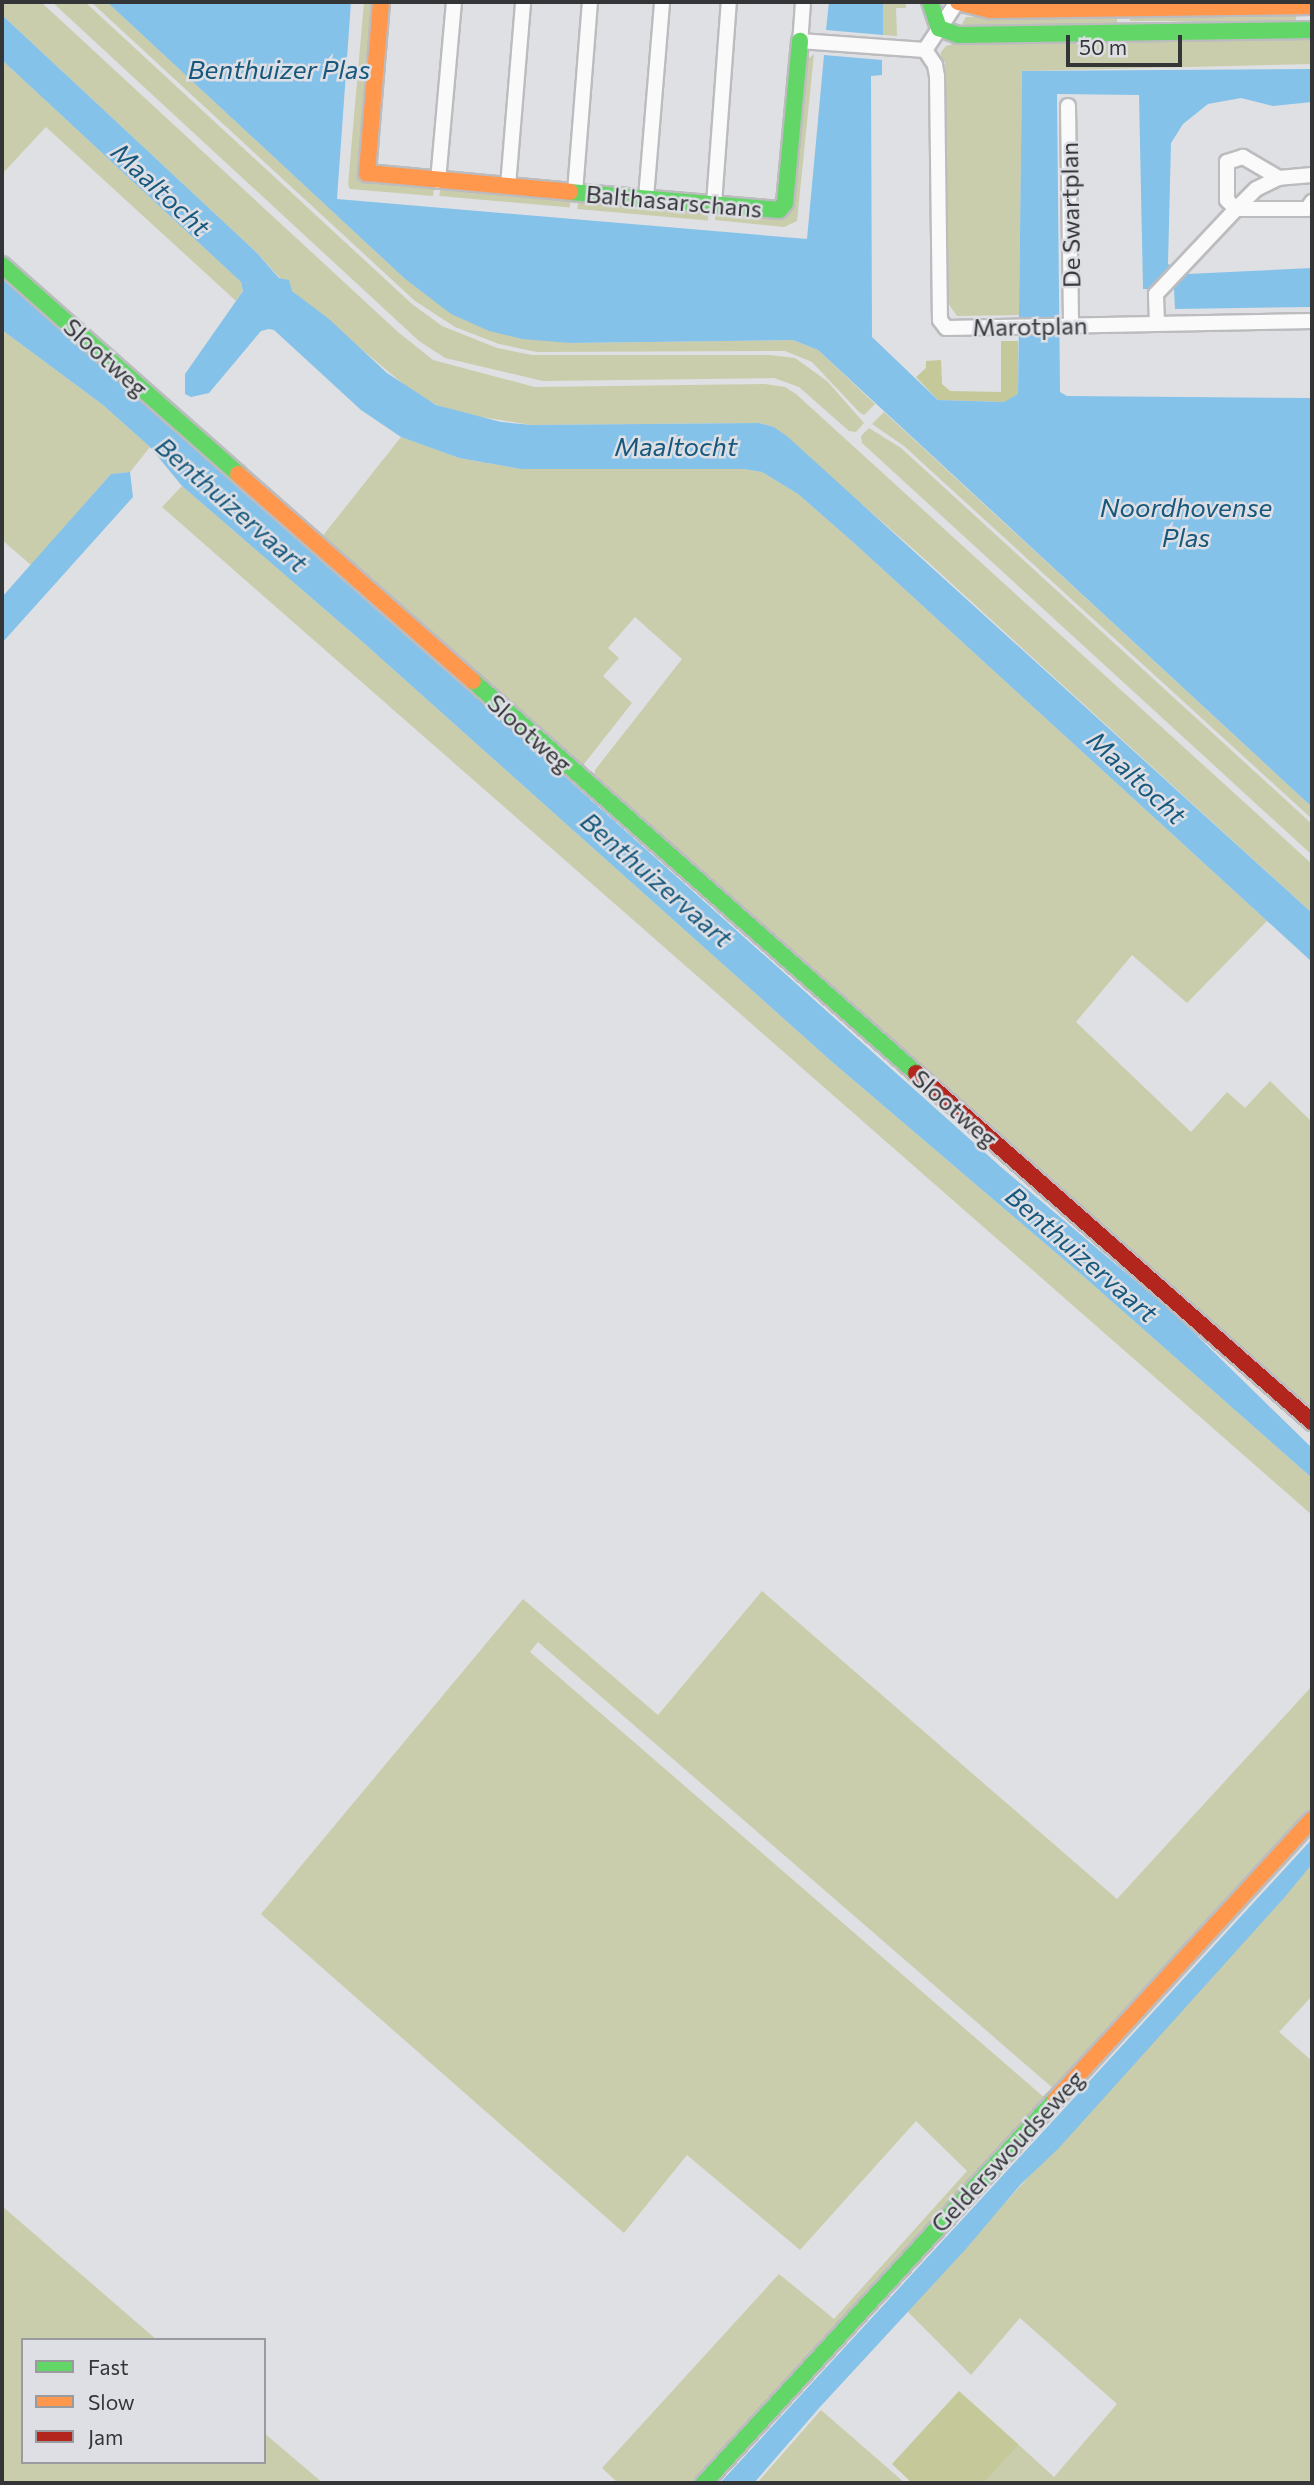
<!DOCTYPE html>
<html>
<head>
<meta charset="utf-8">
<style>
	body { margin:0 }
	#map { position:relative; width:1314px; height:2485px; overflow:hidden; background:#dfe0e3; font-family:Commissioner,sans-serif }
	div>[style] { position:absolute }
	[style*='--x'] { left:calc(var(--x)*1px); top:calc(var(--y)*1px); width:calc(var(--w)*1px); rotate:calc(var(--a)*1deg) }
	.green>* { inset:0; background:#cacdab; transform-origin:0 0 }
	.forest>* { inset:0; background:#c5c898 }
	.water>* { inset:0; background:#85c2e9 }
	.roads { filter:drop-shadow(2px 0 #bcbcbf) drop-shadow(-2px 0 #bcbcbf) drop-shadow(0 2px #bcbcbf) drop-shadow(0 -2px #bcbcbf) }
	.street>* { height:14px; margin:-7px; padding:0 7px; transform-origin:7px; border-radius:7px; background:#fafafb }
	.fast>* { height:16px; margin:-8px; padding:0 8px; transform-origin:8px; border-radius:8px; background:#63d668 }
	.slow>* { height:16px; margin:-8px; padding:0 8px; transform-origin:8px; border-radius:8px; background:#ff974d }
	.jam>* { height:16px; margin:-8px; padding:0 8px; transform-origin:8px; border-radius:8px; background:#b3261e }
	span { translate:-50% -50%; white-space:nowrap; text-align:center; line-height:1.15; -webkit-text-stroke:5px #dddfe5; paint-order:stroke }
	.street-label { font-size:24px; color:#343537 }
	.water-label { font-size:26px; color:#17587c; font-style:italic }
	.frame { position:absolute; inset:0; border:4px solid #343537; pointer-events:none }
	.legend { position:absolute; left:21px; top:2338px; width:245px; height:126px; box-sizing:border-box; background:#dddfe5; border:2px solid #999b9f; margin:0; padding:9px 12px; list-style:none; font-size:21px; color:#343537 }
	.legend li { display:flex; align-items:center; gap:14px; height:35px }
	.legend b { width:35px; border:2px solid #999b9f }
	.scale { position:absolute; left:1066px; top:35px; width:116px; height:32px; box-sizing:border-box; border:4px solid #343537; border-top:0; padding-left:9px; font-size:21px; line-height:24px; white-space:nowrap; color:#343537; -webkit-text-stroke:5px #dddfe5; paint-order:stroke }
</style>
</head>
<body>
<div id="map">
	<div class="green">
		<i style="clip-path:polygon(2px 2px,41px 2px,398px 332px,433px 360px,535px 387px,765px 384px,785px 387px,796px 394px,1312px 864px,1312px 913px,928px 562px,774px 427px,759px 423px,532px 425px,468px 415px,437px 405px,414px 393px,292px 291px,257px 253px,2px 15px)"></i>
		<i style="clip-path:polygon(52px 2px,85px 2px,412px 304px,442px 326px,497px 348px,532px 355px,770px 355px,795px 358px,827px 381px,864px 423px,856px 432px,849px 431px,799px 387px,774px 378px,543px 381px,445px 358px,419px 341px)"></i>
		<i style="clip-path:polygon(91px 2px,107px 2px,404px 278px,570px 343px,793px 340px,818px 350px,875px 404px,864px 415px,860px 413px,812px 362px,785px 351px,537px 352px,499px 344px,455px 327px,415px 301px)"></i>
		<i style="clip-path:polygon(364px 2px,374px 2px,359px 171px,434px 189px,433px 196px,350px 189px,348px 185px)"></i>
		<i style="clip-path:polygon(883px 2px,906px 2px,906px 8px,896px 8px,897px 36px,883px 35px)"></i>
		<i style="left:1296px;top:13px;width:8px;height:166px;rotate:90deg"></i>
		<i style="clip-path:polygon(1117px 16px,1117px 25px,964px 29px,962px 24px,966px 17px)"></i>
		<i style="clip-path:polygon(1312px 36px,1312px 64px,1022px 71px,1019px 315px,957px 316px,948px 303px,945px 62px,940px 61px,941px 52px,946px 46px,957px 43px)"></i>
		<i style="clip-path:polygon(814px 54px,797px 221px,784px 227px,715px 220px,715px 212px,779px 215px,807px 60px)"></i>
		<i style="clip-path:polygon(2px 60px,241px 282px,243px 290px,236px 301px,46px 127px,2px 174px)"></i>
		<i style="left:440px;top:189px;width:131px;height:7px;rotate:5deg"></i>
		<i style="left:578px;top:201px;width:131px;height:8px;rotate:5deg"></i>
		<i style="clip-path:polygon(2px 330px,103px 405px,150px 447px,130px 472px,111px 474px,31px 565px,2px 540px)"></i>
		<i style="clip-path:polygon(884px 412px,1312px 807px,1312px 819px,904px 446px,872px 424px)"></i>
		<i style="clip-path:polygon(869px 428px,901px 448px,1312px 824px,1312px 855px,862px 443px,861px 436px)"></i>
		<i style="clip-path:polygon(401px 437px,459px 458px,521px 469px,744px 469px,762px 472px,798px 494px,854px 543px,1267px 921px,1187px 1003px,1132px 955px,1076px 1022px,1191px 1132px,1227px 1092px,1245px 1108px,1270px 1081px,1312px 1122px,1312px 1410px,594px 780px,595px 770px,682px 659px,635px 617px,608px 648px,619px 658px,603px 676px,632px 703px,584px 764px,577px 766px,321px 538px)"></i>
		<i style="clip-path:polygon(182px 486px,366px 645px,831px 1061px,1083px 1276px,1312px 1478px,1312px 1515px,162px 507px)"></i>
		<i style="clip-path:polygon(762px 1591px,1117px 1899px,1312px 1686px,1312px 1807px,1055px 2090px,538px 1642px,530px 1652px,1046px 2099px,695px 2483px,618px 2483px,602px 2468px,779px 2274px,834px 2319px,967px 2171px,916px 2121px,800px 2250px,687px 2155px,624px 2233px,261px 1914px,523px 1599px,658px 1715px)"></i>
		<i style="clip-path:polygon(1312px 1864px,1312px 1996px,1279px 2032px,1312px 2061px,1312px 2483px,984px 2483px,1019px 2445px,1054px 2477px,1117px 2404px,1020px 2318px,971px 2375px,907px 2311px)"></i>
		<i style="clip-path:polygon(2px 2206px,157px 2340px,23px 2340px,23px 2462px,264px 2462px,264px 2433px,323px 2483px,2px 2483px)"></i>
		<i style="clip-path:polygon(821px 2410px,905px 2483px,757px 2483px)"></i>
	</div>
	<div class="forest">
		<i style="clip-path:polygon(1001px 341px,1018px 341px,1018px 394px,1005px 402px,938px 400px,916px 377px,926px 368px,926px 361px,941px 360px,942px 384px,950px 391px,1001px 392px)"></i>
		<i style="clip-path:polygon(959px 2391px,1019px 2445px,984px 2483px,912px 2483px,892px 2464px)"></i>
	</div>
	<div class="water">
		<i style="clip-path:polygon(107px 2px,351px 2px,337px 199px,807px 239px,824px 55px,882px 60px,882px 75px,871px 76px,872px 337px,938px 400px,1004px 402px,1018px 394px,1022px 71px,1312px 69px,1312px 102px,1273px 106px,1241px 98px,1208px 104px,1183px 124px,1171px 143px,1168px 264px,1187px 274px,1312px 268px,1312px 307px,1175px 309px,1174px 288px,1156px 283px,1150px 289px,1143px 289px,1139px 95px,1057px 94px,1060px 392px,1067px 396px,1312px 398px,1312px 807px,818px 350px,793px 340px,570px 343px,522px 339px,489px 331px,451px 314px,404px 278px)"></i>
		<i style="clip-path:polygon(829px 2px,883px 2px,883px 35px,826px 30px)"></i>
		<i style="clip-path:polygon(2px 15px,257px 253px,279px 278px,289px 280px,292px 291px,329px 319px,387px 373px,436px 405px,501px 422px,532px 425px,759px 423px,774px 427px,788px 437px,1312px 913px,1312px 962px,854px 543px,798px 494px,762px 472px,744px 469px,521px 469px,459px 458px,401px 437px,361px 410px,274px 330px,269px 329px,261px 331px,209px 393px,191px 397px,185px 394px,185px 374px,243px 291px,241px 282px,2px 60px)"></i>
		<i style="clip-path:polygon(2px 273px,1001px 1167px,1178px 1317px,1312px 1448px,1312px 1478px,1083px 1276px,831px 1061px,366px 645px,182px 486px,150px 447px,103px 405px,2px 330px)"></i>
		<i style="clip-path:polygon(130px 472px,133px 497px,2px 643px,2px 597px,111px 474px)"></i>
		<i style="clip-path:polygon(1312px 1839px,1312px 1864px,1284px 1898px,1058px 2149px,1021px 2184px,965px 2250px,820px 2407px,754px 2483px,720px 2483px)"></i>
	</div>
	<div class="roads">
		<div class="street">
			<i style="--x:803;--y:2;--w:39;--a:94"></i>
			<i style="--x:800;--y:41;--w:125;--a:4.1"></i>
			<i style="--x:925;--y:50;--w:58;--a:-56.3"></i>
			<i style="--x:925;--y:50;--w:18;--a:56"></i>
			<i style="--x:935;--y:65;--w:11;--a:80"></i>
			<i style="--x:937;--y:76;--w:244;--a:89.3"></i>
			<i style="--x:940;--y:320;--w:10;--a:53"></i>
			<i style="--x:946;--y:328;--w:366;--a:-1.1"></i>
			<i style="--x:1068;--y:106;--w:219;--a:89.2"></i>
			<i style="--x:1312;--y:175;--w:33;--a:175"></i>
			<i style="--x:1279;--y:178;--w:42;--a:-149.7"></i>
			<i style="--x:1243;--y:157;--w:17;--a:163"></i>
			<i style="--x:1227;--y:162;--w:38;--a:90"></i>
			<i style="--x:1227;--y:200;--w:13;--a:45"></i>
			<i style="--x:1236;--y:209;--w:71;--a:0"></i>
			<i style="--x:1307;--y:209;--w:9;--a:-54"></i>
			<i style="--x:438;--y:181;--w:180;--a:-84.9"></i>
			<i style="--x:508;--y:186;--w:185;--a:-85.3"></i>
			<i style="--x:575;--y:192;--w:191;--a:-85.5"></i>
			<i style="--x:646;--y:198;--w:197;--a:-85.3"></i>
			<i style="--x:714;--y:204;--w:203;--a:-85.8"></i>
			<i style="--x:1157;--y:324;--w:30;--a:-92"></i>
			<i style="--x:1156;--y:294;--w:117;--a:-46.7"></i>
			<i style="--x:1236;--y:209;--w:28;--a:-45"></i>
			<i style="--x:1256;--y:189;--w:25;--a:-26"></i>
		</div>
		<div class="fast">
			<i style="--x:930;--y:2;--w:28;--a:71"></i>
			<i style="--x:939;--y:28;--w:20;--a:20"></i>
			<i style="--x:958;--y:35;--w:354;--a:-0.8"></i>
			<i style="--x:570;--y:192;--w:210;--a:4.9"></i>
			<i style="--x:779;--y:210;--w:9;--a:-49"></i>
			<i style="--x:785;--y:203;--w:163;--a:-84.7"></i>
			<i style="--x:2;--y:265;--w:315;--a:41.5"></i>
			<i style="--x:473;--y:681;--w:592;--a:41.5"></i>
			<i style="--x:704;--y:2483;--w:520;--a:-47.5"></i>
		</div>
		<div class="slow">
			<i style="--x:381;--y:2;--w:172;--a:94.7"></i>
			<i style="--x:367;--y:173;--w:204;--a:5.3"></i>
			<i style="--x:958;--y:2;--w:34;--a:14"></i>
			<i style="--x:991;--y:10;--w:321;--a:-0.7"></i>
			<i style="--x:238;--y:474;--w:313;--a:41.4"></i>
			<i style="--x:1055;--y:2100;--w:380;--a:-47.5"></i>
		</div>
		<div class="jam">
			<i style="--x:916;--y:1073;--w:528;--a:41.39"></i>
		</div>
	</div>
	<div class="street-label">
		<span style="left:674px;top:201px;rotate:5deg">Balthasarschans</span>
		<span style="left:1070px;top:215px;rotate:-91deg">De Swartplan</span>
		<span style="left:1030px;top:326px;rotate:-1deg">Marotplan</span>
		<span style="left:106px;top:357px;rotate:42deg">Slootweg</span>
		<span style="left:530px;top:733px;rotate:42deg">Slootweg</span>
		<span style="left:955px;top:1108px;rotate:41deg">Slootweg</span>
		<span style="left:1007px;top:2151px;rotate:-47deg">Gelderswoudseweg</span>
	</div>
	<div class="water-label">
		<span style="left:279px;top:69px">Benthuizer Plas</span>
		<span style="left:161px;top:189px;rotate:43deg">Maaltocht</span>
		<span style="left:676px;top:446px">Maaltocht</span>
		<span style="left:232px;top:504px;rotate:41deg">Benthuizervaart</span>
		<span style="left:1186px;top:522px">Noordhovense<br>Plas</span>
		<span style="left:1137px;top:777px;rotate:43deg">Maaltocht</span>
		<span style="left:657px;top:879px;rotate:41deg">Benthuizervaart</span>
		<span style="left:1082px;top:1254px;rotate:41deg">Benthuizervaart</span>
	</div>
	<div class="frame"></div>
	<ul class="legend">
	<li><b style="height:9px;background:#63d668"></b>Fast</li>
	<li><b style="height:9px;background:#ff974d"></b>Slow</li>
	<li><b style="height:9px;background:#b3261e"></b>Jam</li>
	</ul>
	<div class="scale">50 m</div>
</div>
</body>
</html>
